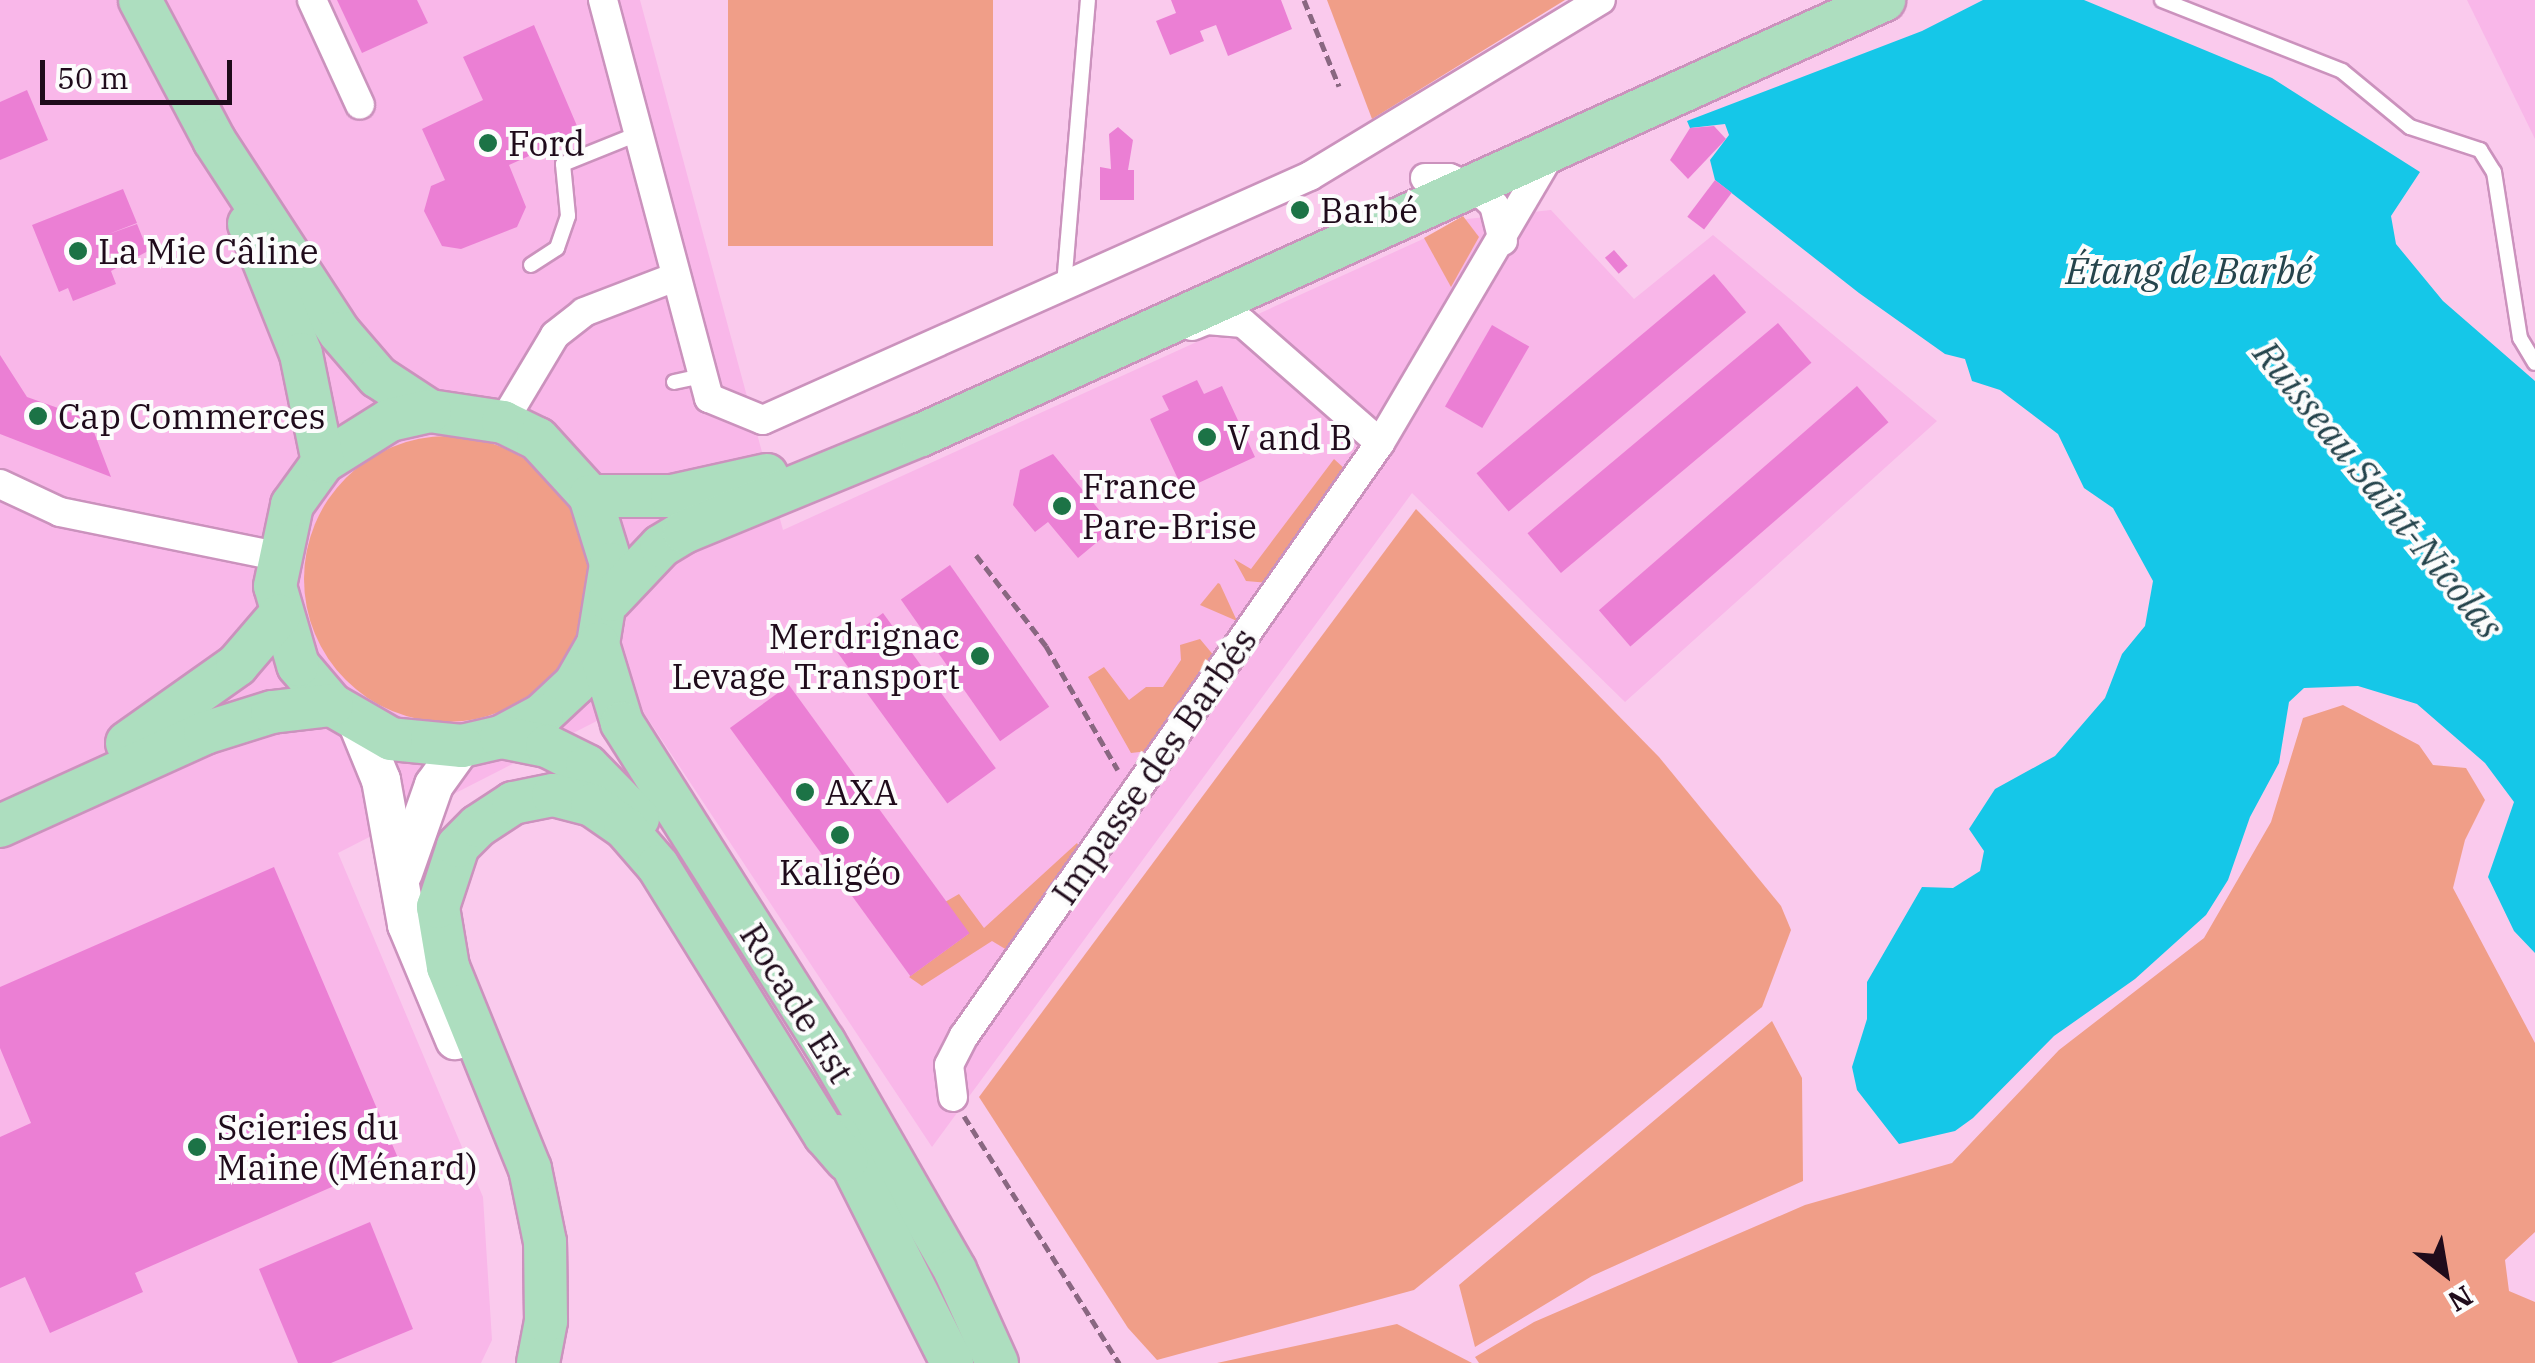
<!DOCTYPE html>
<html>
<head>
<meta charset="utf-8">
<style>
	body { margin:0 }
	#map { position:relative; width:2535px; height:1363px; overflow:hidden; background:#facaed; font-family:"IBM Plex Serif",serif }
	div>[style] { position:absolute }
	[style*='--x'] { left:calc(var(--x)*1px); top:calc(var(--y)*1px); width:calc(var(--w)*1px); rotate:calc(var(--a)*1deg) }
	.built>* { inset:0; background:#f9b7e9 }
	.green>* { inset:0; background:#f09e88; transform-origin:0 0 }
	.round { border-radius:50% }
	.water>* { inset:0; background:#15c7e8 }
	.building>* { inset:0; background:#eb7fd4; transform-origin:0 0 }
	.path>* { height:5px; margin-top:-2.5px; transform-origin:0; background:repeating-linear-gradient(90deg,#896781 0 10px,transparent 0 15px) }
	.roads { filter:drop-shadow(2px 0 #cb92bd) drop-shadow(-2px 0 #cb92bd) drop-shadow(0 2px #cb92bd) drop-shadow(0 -2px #cb92bd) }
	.lane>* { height:14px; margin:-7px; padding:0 7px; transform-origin:7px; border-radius:7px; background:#fff }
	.street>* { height:28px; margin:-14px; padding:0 14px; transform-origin:14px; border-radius:14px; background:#fff }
	.secondary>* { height:38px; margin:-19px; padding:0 19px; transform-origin:19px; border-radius:19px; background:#fff }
	.primary>* { height:42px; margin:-21px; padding:0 21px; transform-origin:21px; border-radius:21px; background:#addebf }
	.dots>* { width:28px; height:28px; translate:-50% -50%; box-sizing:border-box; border:5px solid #fcfcfc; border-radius:50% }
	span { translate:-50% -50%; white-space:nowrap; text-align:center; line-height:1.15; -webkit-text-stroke:8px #fcfcfc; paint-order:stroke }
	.poi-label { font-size:35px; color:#1f0b1b }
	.left { translate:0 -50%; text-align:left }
	.right { translate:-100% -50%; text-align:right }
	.street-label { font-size:35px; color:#1f0b1b }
	.water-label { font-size:38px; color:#25444c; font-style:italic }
	.north { position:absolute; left:2395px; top:1223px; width:100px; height:100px; -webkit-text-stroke:8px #fcfcfc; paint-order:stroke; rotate:149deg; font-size:28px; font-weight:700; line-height:40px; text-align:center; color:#1f0b1b }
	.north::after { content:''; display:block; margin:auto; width:35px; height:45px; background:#1f0b1b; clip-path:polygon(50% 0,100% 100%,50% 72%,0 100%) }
	.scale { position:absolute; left:40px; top:60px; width:192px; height:45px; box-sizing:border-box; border:5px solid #1f0b1b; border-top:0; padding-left:12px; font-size:30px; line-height:35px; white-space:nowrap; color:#1f0b1b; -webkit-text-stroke:8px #fcfcfc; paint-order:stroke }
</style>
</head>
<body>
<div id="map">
	<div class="built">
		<i style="clip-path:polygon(0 0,640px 0,783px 530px,1467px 219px,1551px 210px,1634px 299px,1713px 235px,1937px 421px,1625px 702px,1412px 493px,932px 1147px,636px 701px,338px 853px,483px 1197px,492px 1340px,481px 1363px,0 1363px)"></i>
		<i style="clip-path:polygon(2467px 0,2535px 0,2535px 139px)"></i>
	</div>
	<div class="green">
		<i style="left:728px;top:0;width:265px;height:246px"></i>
		<i style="clip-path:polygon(1327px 0,1565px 0,1372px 119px)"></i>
		<i style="clip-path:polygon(1463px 216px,1479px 237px,1451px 287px,1424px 238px)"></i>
		<i class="round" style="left:304px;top:436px;width:286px;height:286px"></i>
		<i style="clip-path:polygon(1334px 459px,1346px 470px,1269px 583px,1246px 581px,1234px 559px,1251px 569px)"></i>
		<i style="clip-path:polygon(1416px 509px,1659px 757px,1781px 906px,1791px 930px,1762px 1007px,1414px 1290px,1157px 1360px,1128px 1328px,979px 1097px)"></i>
		<i style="clip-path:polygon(1218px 583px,1220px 584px,1237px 621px,1200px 605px)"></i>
		<i style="clip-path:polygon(1200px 639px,1215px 657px,1148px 751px,1131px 753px,1088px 677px,1104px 667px,1129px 700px,1146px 687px,1163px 687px,1181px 660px,1180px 645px)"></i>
		<i style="clip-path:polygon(2343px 705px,2419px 745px,2433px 765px,2466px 768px,2485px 800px,2465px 840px,2453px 888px,2535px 1043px,2535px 1232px,2505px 1260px,2509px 1291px,2535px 1302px,2535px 1363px,1479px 1363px,1475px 1357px,1534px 1322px,1805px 1205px,1952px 1163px,2059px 1050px,2204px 938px,2271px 822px,2303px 718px)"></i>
		<i style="clip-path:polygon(1077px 843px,1082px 852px,1007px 950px,992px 941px,922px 986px,909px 977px,968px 934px,945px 902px,959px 894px,984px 928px)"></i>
		<i style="clip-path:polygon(1772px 1021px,1802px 1078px,1803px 1181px,1592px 1276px,1475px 1347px,1459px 1285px)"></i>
		<i style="clip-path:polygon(1397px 1324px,1472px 1363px,1217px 1363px)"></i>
	</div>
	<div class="water">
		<i style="clip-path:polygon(1983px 0,2084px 0,2272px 78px,2420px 172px,2391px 216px,2396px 244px,2443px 301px,2535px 381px,2535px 953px,2514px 931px,2488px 877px,2514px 802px,2485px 763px,2417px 704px,2358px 686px,2304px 688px,2289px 702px,2279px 763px,2250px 817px,2228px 880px,2206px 915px,2135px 979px,2054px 1036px,1973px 1118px,1955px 1131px,1899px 1144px,1857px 1090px,1852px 1067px,1867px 1019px,1867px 982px,1922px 887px,1953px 888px,1980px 871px,1984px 851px,1969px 829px,1995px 789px,2055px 756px,2105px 698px,2122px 654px,2145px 626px,2153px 581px,2113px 508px,2084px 488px,2058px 434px,2000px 390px,1972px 381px,1965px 359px,1945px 354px,1859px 293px,1715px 180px,1710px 160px,1729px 135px,1725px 124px,1690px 128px,1687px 121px,1922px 31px)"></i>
	</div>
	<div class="building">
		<i style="clip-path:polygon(337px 0,417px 0,428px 23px,362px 53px)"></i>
		<i style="clip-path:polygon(1171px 0,1281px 0,1292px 29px,1228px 56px,1216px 25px,1200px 31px,1204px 41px,1170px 55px,1156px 21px,1176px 13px)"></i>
		<i style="clip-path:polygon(534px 25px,580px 133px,509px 165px,526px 207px,517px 227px,461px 249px,442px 246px,424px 211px,431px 186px,445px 180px,422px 129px,483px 100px,463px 57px)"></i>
		<i style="clip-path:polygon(27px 90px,48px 140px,0 160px,0 102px)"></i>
		<i style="clip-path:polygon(1714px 126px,1726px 139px,1688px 179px,1670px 160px,1690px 128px)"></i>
		<i style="clip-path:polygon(1118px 127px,1133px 140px,1128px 170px,1134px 170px,1134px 200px,1100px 200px,1100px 167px,1111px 169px,1109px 134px)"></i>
		<i style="left:1715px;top:180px;width:21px;height:46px;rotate:37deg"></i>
		<i style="clip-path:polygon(123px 189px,137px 223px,106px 235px,137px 224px,148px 251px,111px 271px,116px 284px,73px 301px,68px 288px,59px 292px,32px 225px)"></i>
		<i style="left:1614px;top:250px;width:21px;height:12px;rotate:49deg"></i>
		<i style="left:1714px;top:274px;width:50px;height:310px;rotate:50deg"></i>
		<i style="left:1778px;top:323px;width:52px;height:327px;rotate:50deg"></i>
		<i style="left:1492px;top:325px;width:43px;height:94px;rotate:30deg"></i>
		<i style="clip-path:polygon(0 355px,27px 397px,89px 419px,111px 477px,0 434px)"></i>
		<i style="clip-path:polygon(1197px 380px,1204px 394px,1222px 386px,1255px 457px,1183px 490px,1150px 419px,1169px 410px,1162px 396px)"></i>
		<i style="left:1857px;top:386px;width:48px;height:342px;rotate:49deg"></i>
		<i style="clip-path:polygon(1053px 454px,1114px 528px,1078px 558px,1048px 522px,1035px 532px,1013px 505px,1020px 470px)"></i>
		<i style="left:950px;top:565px;width:173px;height:60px;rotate:55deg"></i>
		<i style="left:883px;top:613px;width:192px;height:60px;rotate:54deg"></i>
		<i style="left:789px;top:685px;width:307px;height:73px;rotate:54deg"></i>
		<i style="clip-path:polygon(274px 867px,398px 1158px,135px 1273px,143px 1292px,50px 1333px,25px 1277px,0 1288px,0 1137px,31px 1123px,0 1048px,0 987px)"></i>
		<i style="clip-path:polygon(370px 1222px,413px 1329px,331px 1363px,298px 1363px,259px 1269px)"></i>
	</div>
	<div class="path">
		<i style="--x:1304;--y:0;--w:93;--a:67.9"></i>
		<i style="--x:976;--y:555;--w:115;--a:52.4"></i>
		<i style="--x:1046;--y:646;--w:143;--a:59.9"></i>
		<i style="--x:964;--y:1116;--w:292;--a:57.9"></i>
	</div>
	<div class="roads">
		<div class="lane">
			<i style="--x:2162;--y:0;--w:193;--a:21.5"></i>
			<i style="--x:2342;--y:71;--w:88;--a:39.5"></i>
			<i style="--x:2410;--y:127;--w:74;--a:18.2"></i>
			<i style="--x:2480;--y:150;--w:26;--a:58"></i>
			<i style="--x:2494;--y:172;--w:168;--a:81.1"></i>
			<i style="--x:2520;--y:338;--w:29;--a:59"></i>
			<i style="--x:531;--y:265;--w:31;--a:-33"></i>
			<i style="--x:557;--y:248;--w:34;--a:-71"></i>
			<i style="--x:568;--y:216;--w:52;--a:-95.5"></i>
			<i style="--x:563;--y:164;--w:83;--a:-21.9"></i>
			<i style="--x:1064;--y:285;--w:286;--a:-85.2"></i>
			<i style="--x:674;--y:382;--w:29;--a:-12"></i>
		</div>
		<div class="street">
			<i style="--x:312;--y:0;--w:115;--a:65.4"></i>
			<i style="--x:603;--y:0;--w:412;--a:75.1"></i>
			<i style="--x:709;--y:398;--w:58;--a:22.2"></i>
			<i style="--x:763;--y:420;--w:599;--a:-24.04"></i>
			<i style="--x:1310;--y:176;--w:340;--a:-31.2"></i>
			<i style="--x:1425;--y:178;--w:24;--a:0"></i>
			<i style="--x:1449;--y:178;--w:33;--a:23"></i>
			<i style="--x:1479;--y:191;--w:21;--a:43"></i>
			<i style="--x:1494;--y:205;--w:37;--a:76"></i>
			<i style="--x:1192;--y:326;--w:16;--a:-22"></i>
			<i style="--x:1207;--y:320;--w:36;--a:5"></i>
			<i style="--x:1243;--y:323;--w:182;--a:41.2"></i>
			<i style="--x:503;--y:422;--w:101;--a:-59.1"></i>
			<i style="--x:555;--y:335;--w:37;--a:-38"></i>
			<i style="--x:584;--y:312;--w:97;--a:-21"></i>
			<i style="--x:0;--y:484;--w:66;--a:25"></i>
			<i style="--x:60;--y:512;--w:221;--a:11.5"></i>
			<i style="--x:953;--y:1097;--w:32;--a:-97"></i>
			<i style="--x:949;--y:1065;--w:33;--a:-63"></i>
			<i style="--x:964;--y:1036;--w:724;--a:-54.95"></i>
			<i style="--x:1380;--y:443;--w:341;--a:-59.5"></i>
		</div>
		<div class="secondary">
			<i style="--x:358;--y:724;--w:61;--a:67.7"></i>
			<i style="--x:381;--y:780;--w:147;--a:79.8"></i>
			<i style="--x:407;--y:925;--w:125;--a:67.3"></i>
			<i style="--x:403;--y:873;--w:93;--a:-70.6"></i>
			<i style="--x:434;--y:785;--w:48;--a:-54.3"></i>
		</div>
		<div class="primary">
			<i style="--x:140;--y:0;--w:158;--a:62.1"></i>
			<i style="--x:214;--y:140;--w:230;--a:56.9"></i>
			<i style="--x:340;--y:333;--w:58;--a:49.2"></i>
			<i style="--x:378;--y:377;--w:62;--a:33.2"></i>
			<i style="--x:430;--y:411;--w:74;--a:8.6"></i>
			<i style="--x:503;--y:422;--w:39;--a:26"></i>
			<i style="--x:538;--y:439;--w:77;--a:47.6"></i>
			<i style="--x:590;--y:496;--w:71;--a:72.8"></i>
			<i style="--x:611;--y:564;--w:81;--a:99.2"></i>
			<i style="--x:598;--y:644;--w:46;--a:119.9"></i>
			<i style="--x:575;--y:684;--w:45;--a:136.8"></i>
			<i style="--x:542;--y:715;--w:47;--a:151.8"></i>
			<i style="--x:501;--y:737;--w:40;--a:167"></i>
			<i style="--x:462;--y:746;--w:71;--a:-174.4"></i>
			<i style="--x:391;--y:739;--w:68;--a:-150"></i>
			<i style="--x:332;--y:705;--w:52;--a:-130.4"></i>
			<i style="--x:298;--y:665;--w:82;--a:-106.2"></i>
			<i style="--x:275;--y:586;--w:83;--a:-78.1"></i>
			<i style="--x:292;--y:505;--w:53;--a:-54.2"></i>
			<i style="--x:323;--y:462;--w:79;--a:-32.1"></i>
			<i style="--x:390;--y:420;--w:41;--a:-12.7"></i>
			<i style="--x:249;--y:224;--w:140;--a:68.2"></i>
			<i style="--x:301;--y:354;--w:110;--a:78.5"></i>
			<i style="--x:590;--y:496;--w:82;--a:0"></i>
			<i style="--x:672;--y:496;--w:97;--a:-12.5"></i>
			<i style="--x:610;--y:600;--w:74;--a:-46.6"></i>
			<i style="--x:661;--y:546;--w:27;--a:-31"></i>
			<i style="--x:684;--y:532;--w:256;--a:-22.3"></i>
			<i style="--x:921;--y:435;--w:1057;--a:-24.31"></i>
			<i style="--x:598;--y:644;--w:83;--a:73.1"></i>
			<i style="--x:622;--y:723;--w:378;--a:57.7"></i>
			<i style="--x:824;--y:1042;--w:263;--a:60.1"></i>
			<i style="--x:955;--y:1270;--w:102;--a:65.7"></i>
			<i style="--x:501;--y:737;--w:47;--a:11.1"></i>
			<i style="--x:547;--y:746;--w:45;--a:26.6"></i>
			<i style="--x:587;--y:766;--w:73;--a:45.6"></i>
			<i style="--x:127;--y:743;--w:135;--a:-35.3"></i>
			<i style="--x:237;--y:665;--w:65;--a:-49.4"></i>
			<i style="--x:0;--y:826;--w:225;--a:-24.4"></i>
			<i style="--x:205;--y:733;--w:70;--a:-17.4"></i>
			<i style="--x:272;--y:712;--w:60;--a:-6.7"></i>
			<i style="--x:838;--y:1136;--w:254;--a:63.3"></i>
			<i style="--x:538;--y:1363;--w:43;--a:-79.2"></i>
			<i style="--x:546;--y:1321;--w:79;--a:-90.7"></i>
			<i style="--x:545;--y:1242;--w:75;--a:-101.6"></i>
			<i style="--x:530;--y:1169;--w:218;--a:-112.1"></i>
			<i style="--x:448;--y:967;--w:61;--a:-99.5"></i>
			<i style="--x:438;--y:907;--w:64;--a:-71.8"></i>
			<i style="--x:458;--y:846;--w:28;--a:-45"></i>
			<i style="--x:478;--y:826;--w:42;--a:-33.3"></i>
			<i style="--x:513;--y:803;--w:41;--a:-11.3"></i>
			<i style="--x:553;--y:795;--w:40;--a:14.4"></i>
			<i style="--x:592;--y:805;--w:40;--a:34.9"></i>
			<i style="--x:625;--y:828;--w:50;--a:49"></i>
			<i style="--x:658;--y:866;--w:317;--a:58.2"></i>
			<i style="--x:825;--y:1135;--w:33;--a:49"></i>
		</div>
	</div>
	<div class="dots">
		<i style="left:488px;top:143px;background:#1c7346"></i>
		<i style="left:1300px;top:210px;background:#1c7346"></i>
		<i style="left:78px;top:251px;background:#1c7346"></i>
		<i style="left:38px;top:416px;background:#1c7346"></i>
		<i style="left:1207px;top:437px;background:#1c7346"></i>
		<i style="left:1062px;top:506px;background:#1c7346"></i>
		<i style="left:980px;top:656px;background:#1c7346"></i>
		<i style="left:805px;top:792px;background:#1c7346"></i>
		<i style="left:840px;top:835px;background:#1c7346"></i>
		<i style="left:197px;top:1147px;background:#1c7346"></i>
	</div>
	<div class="poi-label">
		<span class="left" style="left:508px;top:143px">Ford</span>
		<span class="left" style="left:1320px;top:210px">Barbé</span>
		<span class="left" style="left:98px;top:251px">La Mie Câline</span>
		<span class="left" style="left:58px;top:416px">Cap Commerces</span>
		<span class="left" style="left:1227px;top:437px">V and B</span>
		<span class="left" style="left:1082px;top:506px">France<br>Pare-Brise</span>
		<span class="right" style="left:960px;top:656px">Merdrignac<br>Levage Transport</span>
		<span class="left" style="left:825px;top:792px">AXA</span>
		<span style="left:840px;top:872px">Kaligéo</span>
		<span class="left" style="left:217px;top:1147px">Scieries du<br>Maine (Ménard)</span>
	</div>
	<div class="street-label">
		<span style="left:1154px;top:766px;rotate:-55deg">Impasse des Barbés</span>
		<span style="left:797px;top:1003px;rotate:58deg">Rocade Est</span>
	</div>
	<div class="water-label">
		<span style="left:2189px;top:270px">Étang de Barbé</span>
		<span style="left:2379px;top:489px;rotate:51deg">Ruisseau Saint-Nicolas</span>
	</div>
	<div class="north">N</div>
	<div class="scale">50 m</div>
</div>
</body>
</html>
